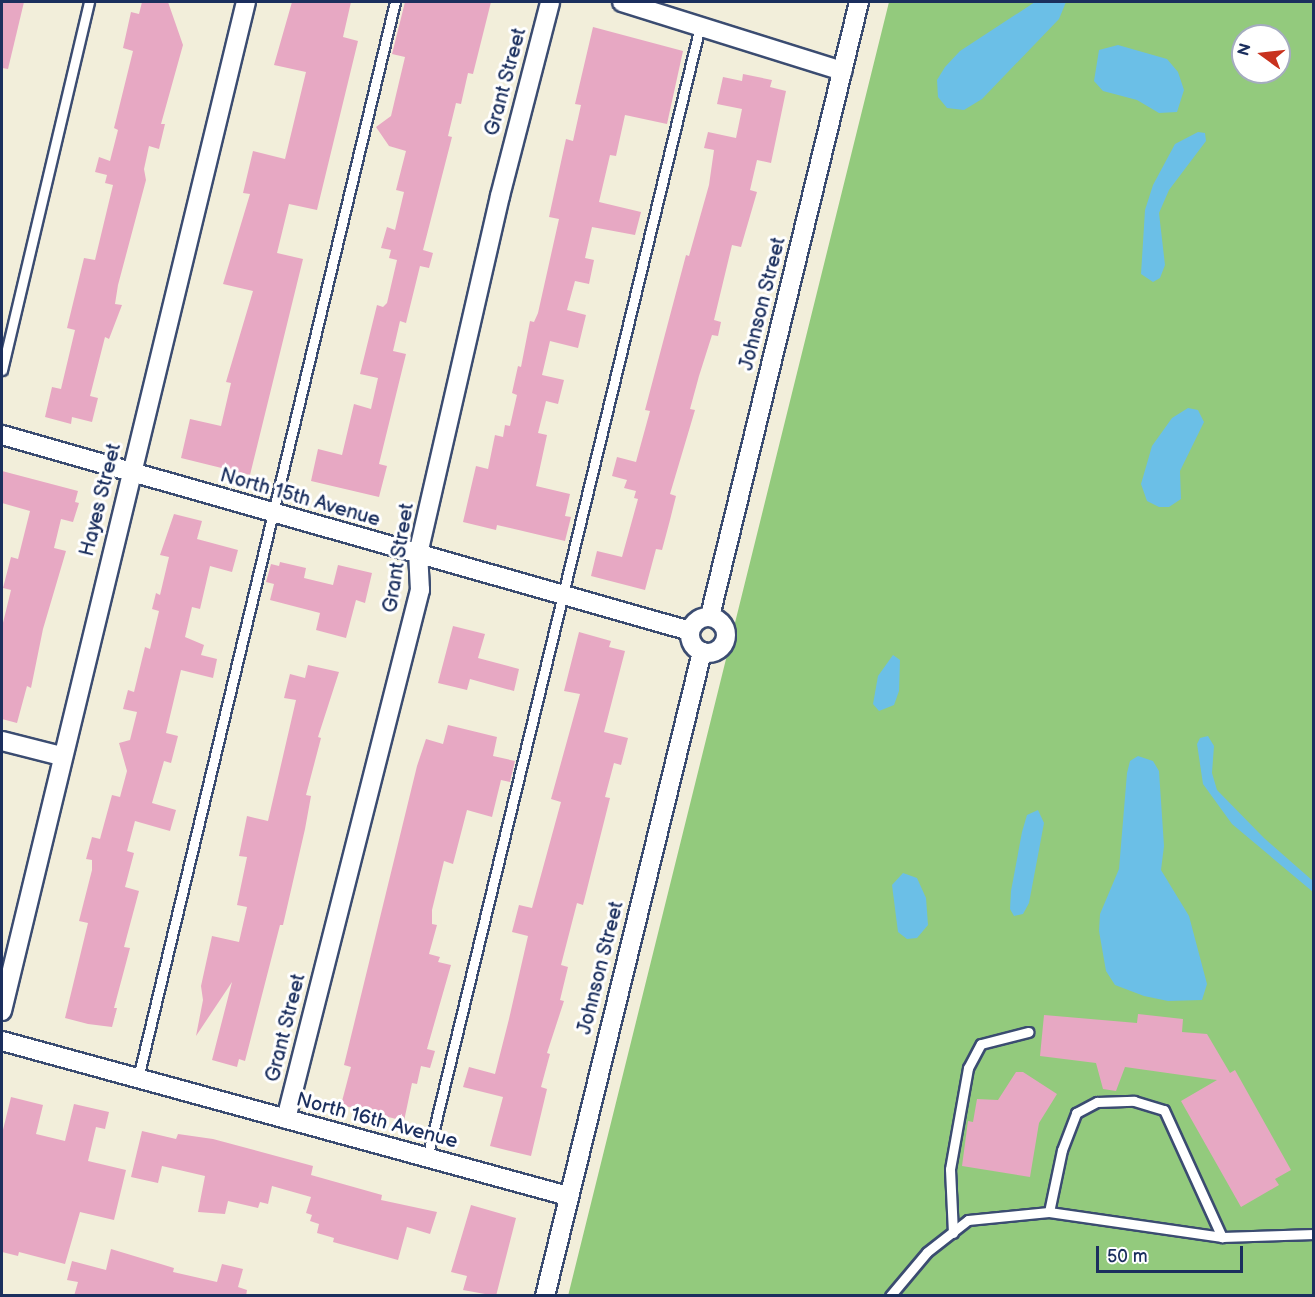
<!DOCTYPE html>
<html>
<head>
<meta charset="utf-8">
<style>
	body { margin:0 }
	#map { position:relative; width:1315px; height:1297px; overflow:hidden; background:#f2eeda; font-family:"Balsamiq Sans",sans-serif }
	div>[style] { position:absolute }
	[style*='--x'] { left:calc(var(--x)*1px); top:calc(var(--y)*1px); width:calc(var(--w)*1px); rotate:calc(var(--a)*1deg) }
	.green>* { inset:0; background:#93ca7d }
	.water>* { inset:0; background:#6bbfe7 }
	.building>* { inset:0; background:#e7a8c3 }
	.roads { filter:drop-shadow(2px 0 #3b4c71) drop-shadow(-2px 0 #3b4c71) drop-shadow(0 2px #3b4c71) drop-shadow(0 -2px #3b4c71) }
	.service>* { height:9px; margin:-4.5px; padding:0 4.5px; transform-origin:4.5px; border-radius:4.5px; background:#fff }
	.minor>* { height:18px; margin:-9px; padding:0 9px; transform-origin:9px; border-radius:9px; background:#fff }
	.minor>.ring { margin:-9px; padding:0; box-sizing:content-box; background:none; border:18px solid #fff; border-radius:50% }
	span { translate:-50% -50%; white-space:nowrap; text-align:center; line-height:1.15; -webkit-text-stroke:6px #fff; paint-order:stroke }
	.street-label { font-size:20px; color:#1b2f5e }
	.frame { position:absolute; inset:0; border:3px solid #1b2f5e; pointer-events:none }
	.north { position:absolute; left:1231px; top:24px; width:60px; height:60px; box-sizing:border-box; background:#fff; border:2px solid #a4acbf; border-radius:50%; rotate:285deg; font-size:16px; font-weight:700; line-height:24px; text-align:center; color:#1b2f5e }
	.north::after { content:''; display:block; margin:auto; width:21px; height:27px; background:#c8321e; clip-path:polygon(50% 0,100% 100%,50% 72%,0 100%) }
	.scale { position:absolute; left:1096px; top:1246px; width:147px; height:27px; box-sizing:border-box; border:3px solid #1b2f5e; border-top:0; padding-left:8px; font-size:18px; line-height:21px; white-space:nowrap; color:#1b2f5e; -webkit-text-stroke:4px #fff; paint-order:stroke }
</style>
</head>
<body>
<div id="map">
	<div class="green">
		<i style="clip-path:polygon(evenodd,889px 2px,1313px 2px,1313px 1295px,568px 1296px,889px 2px,1243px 36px,1279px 36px,1279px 72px,1243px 72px,1243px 36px)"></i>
	</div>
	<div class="water">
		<i style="clip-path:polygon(1035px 2px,1066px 2px,1059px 19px,982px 99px,964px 110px,947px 108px,938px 97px,937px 80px,945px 67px,960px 51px)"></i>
		<i style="clip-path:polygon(1118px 45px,1167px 59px,1178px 72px,1184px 90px,1177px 112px,1159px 113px,1137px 100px,1103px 91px,1094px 81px,1099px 50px)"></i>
		<i style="clip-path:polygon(1198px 132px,1205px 133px,1206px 141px,1169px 190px,1159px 213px,1165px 265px,1160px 278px,1153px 282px,1141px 274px,1145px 210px,1153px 185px,1175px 144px)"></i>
		<i style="clip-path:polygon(1188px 408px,1198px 410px,1204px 422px,1180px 471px,1181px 499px,1169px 507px,1159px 507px,1147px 501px,1141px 484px,1152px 446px,1172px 418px)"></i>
		<i style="clip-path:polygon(893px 655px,900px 660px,899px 691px,894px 705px,879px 711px,873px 704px,878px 676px)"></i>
		<i style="clip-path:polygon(1208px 736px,1214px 746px,1212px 773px,1217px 790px,1264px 838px,1313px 881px,1313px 892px,1232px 824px,1203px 784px,1197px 744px,1200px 738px)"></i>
		<i style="clip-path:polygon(1138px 756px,1153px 761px,1159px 771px,1164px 846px,1161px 870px,1189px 916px,1207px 984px,1202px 1000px,1168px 1001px,1144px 996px,1115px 985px,1106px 971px,1099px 931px,1100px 914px,1119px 869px,1127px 773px,1130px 761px)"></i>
		<i style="clip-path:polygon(1038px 810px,1044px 823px,1029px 903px,1023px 914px,1014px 916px,1010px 909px,1011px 891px,1022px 832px,1027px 815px)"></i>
		<i style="clip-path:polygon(903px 873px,917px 878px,926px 898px,928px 925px,917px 938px,907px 939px,898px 932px,892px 885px)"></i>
	</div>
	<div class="building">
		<i style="clip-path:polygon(2px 2px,24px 2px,8px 69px,2px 68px)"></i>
		<i style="clip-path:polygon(142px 2px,168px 2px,183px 45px,161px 124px,165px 124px,159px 149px,149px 146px,144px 169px,146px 180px,118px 285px,115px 304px,122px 305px,109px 339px,105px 337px,90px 396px,98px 398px,92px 422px,72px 417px,71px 424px,45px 417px,52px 387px,61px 389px,75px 330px,67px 328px,84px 258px,95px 260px,113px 185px,105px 183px,107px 175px,95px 172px,99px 157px,110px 161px,118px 130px,114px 128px,133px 51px,123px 48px,131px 12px,139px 14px)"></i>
		<i style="clip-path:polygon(292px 2px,351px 2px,343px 37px,358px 41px,317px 210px,289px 204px,277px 253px,303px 259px,250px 475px,181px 458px,190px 419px,221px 426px,231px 383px,226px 382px,253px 291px,223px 284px,250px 194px,243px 193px,253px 151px,285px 159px,306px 72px,274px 65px)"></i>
		<i style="clip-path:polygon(405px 2px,491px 2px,473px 74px,468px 73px,461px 104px,456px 103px,448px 136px,452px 137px,423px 250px,433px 253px,429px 268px,420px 266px,406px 323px,400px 321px,393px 351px,406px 354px,379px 464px,387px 466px,379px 497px,311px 481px,318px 449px,342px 455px,354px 404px,371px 409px,378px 378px,360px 374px,377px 305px,383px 307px,387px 303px,397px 260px,389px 258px,391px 250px,381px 248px,387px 227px,395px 230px,404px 192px,396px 190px,406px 151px,389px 146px,376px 127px,391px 116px,405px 57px,392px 54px)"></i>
		<i style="clip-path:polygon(593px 27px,683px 51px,667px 124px,625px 115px,616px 156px,610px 155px,599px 202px,641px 212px,635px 235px,592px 227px,585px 258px,594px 260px,589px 284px,575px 281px,567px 310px,586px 315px,578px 348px,550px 341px,542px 375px,564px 380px,558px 404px,546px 401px,538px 433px,547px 435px,536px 486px,570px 494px,565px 516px,571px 517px,565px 541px,497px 525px,496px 530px,463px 522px,476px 466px,488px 469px,495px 435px,503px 437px,505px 425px,510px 426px,517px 395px,512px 393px,518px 366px,521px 367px,530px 321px,534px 322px,538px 313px,559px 219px,549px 217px,566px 139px,573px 141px,581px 105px,575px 104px)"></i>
		<i style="clip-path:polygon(743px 74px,772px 80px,770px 87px,786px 91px,771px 163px,757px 160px,750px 190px,757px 192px,741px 247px,732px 245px,714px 320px,721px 322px,718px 336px,712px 335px,699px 376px,690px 409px,695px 410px,670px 494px,676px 496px,670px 520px,662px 550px,656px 549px,645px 590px,591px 576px,597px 551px,622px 557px,638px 499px,634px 498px,636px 491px,624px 488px,627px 480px,612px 476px,617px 457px,636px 462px,650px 411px,645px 410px,686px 255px,689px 256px,709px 185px,714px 150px,704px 148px,708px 132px,736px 138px,742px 109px,717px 104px,723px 77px,742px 81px)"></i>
		<i style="clip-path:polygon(2px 471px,78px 491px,75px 502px,79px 503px,73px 522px,61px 519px,54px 548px,66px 551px,43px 629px,31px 688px,27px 686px,17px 723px,2px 719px,2px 627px,11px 590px,3px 588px,11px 557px,18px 559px,30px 511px,2px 503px)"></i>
		<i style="clip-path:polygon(174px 514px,202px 521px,197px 539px,238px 550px,232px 572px,210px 566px,200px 609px,192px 607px,185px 637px,204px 645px,201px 655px,217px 659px,213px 678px,181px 670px,166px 733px,178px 736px,171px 763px,164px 761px,152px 803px,176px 810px,170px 831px,135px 821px,127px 851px,134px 853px,125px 887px,139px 891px,124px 947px,130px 948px,114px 1008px,117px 1008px,112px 1027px,88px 1024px,65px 1018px,88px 923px,79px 921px,92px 870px,92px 860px,86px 859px,92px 837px,100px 839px,112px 795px,120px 797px,127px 771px,119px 743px,130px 740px,137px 712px,123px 709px,128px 690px,134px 692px,145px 647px,150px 649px,159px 611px,152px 609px,156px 593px,160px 595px,169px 557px,160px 555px)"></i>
		<i style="clip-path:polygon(280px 562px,306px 568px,304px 578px,333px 585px,338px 565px,372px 573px,365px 603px,356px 600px,346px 638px,316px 630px,320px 613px,270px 600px,274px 584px,266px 582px,271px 564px,279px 566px)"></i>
		<i style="clip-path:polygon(453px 626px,485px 634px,478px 658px,519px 669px,514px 691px,470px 679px,467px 690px,438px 683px)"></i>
		<i style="clip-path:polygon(579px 632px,611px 641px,609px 647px,625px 651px,604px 732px,628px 738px,621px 765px,614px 763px,605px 797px,610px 798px,583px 905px,577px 903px,561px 965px,568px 967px,560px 1000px,564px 1001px,547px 1053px,550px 1054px,541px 1087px,547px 1089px,531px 1156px,490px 1146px,503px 1097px,463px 1087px,469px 1067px,495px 1074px,509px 1019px,528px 936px,512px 932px,519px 905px,532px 908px,561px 802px,551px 799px,580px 694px,564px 691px)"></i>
		<i style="clip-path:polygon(308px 665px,339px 672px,318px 737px,321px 738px,306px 795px,311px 796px,305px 829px,283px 925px,280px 925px,245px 1061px,239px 1059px,237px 1067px,212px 1060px,232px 982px,196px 1036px,203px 1000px,201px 986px,212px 936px,239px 942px,247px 907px,237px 905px,247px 857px,239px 856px,247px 816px,268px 821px,296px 700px,284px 698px,290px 674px,305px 678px)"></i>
		<i style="clip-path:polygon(448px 725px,497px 737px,493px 756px,515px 761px,510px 782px,501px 780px,492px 817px,467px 810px,453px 864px,444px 861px,432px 910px,432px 924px,437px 925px,429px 954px,440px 957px,438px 962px,451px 965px,427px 1049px,435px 1051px,430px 1068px,421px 1066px,417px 1084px,412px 1083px,404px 1121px,341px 1105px,351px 1067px,344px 1065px,417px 766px,426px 739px,443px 744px)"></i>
		<i style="clip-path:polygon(1138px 1014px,1183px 1019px,1182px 1032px,1207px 1034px,1230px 1073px,1235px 1070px,1291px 1170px,1275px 1179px,1279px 1185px,1241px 1207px,1181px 1101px,1217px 1080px,1125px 1067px,1116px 1091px,1103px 1089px,1096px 1063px,1040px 1056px,1044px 1015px,1137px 1023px)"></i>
		<i style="clip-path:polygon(1016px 1072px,1023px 1072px,1057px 1094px,1039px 1123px,1030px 1177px,962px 1166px,968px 1121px,973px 1122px,977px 1099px,998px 1100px)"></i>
		<i style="clip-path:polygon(11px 1097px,43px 1105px,36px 1134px,65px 1141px,74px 1104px,109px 1112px,105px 1129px,96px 1127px,88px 1161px,126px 1170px,114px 1220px,80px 1212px,65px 1264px,19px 1252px,18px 1256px,2px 1252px,2px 1134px)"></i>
		<i style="clip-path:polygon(142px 1131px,176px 1139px,178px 1134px,213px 1139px,313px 1166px,311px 1175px,382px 1195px,381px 1200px,437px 1212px,430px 1234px,407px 1227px,398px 1260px,333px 1242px,334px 1238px,317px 1233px,319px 1224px,310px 1221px,312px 1215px,306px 1213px,311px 1197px,272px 1186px,268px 1204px,260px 1202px,258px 1208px,228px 1201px,225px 1214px,198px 1212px,205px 1176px,162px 1166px,158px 1183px,131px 1177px)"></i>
		<i style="clip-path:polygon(471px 1205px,516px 1218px,496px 1296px,463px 1290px,467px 1276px,451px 1272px)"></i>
		<i style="clip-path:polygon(111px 1249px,174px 1268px,173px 1272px,217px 1282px,222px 1264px,243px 1269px,238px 1287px,247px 1290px,246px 1296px,74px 1296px,78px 1282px,67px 1280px,72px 1261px,106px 1270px)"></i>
	</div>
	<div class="roads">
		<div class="service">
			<i style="--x:2;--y:370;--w:378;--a:-76.7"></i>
			<i style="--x:138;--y:1078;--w:1106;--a:-76.57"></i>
			<i style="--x:427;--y:1158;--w:1164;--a:-76.44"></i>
			<i style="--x:1049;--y:1212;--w:63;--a:-78.2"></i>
			<i style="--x:1062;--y:1150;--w:40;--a:-69"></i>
			<i style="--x:1076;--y:1113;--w:24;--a:-28"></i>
			<i style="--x:1097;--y:1102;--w:37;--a:-2"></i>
			<i style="--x:1134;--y:1101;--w:31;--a:17"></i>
			<i style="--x:1164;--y:1110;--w:140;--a:65.5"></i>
			<i style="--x:953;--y:1233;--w:64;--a:-92.7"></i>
			<i style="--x:950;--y:1169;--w:103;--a:-79.9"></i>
			<i style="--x:968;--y:1068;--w:27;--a:-62"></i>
			<i style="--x:981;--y:1044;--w:49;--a:-14.3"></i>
			<i style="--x:890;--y:1296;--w:57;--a:-49.9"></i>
			<i style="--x:927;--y:1252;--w:52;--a:-38"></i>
			<i style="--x:968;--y:1220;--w:81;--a:-5.6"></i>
			<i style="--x:1049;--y:1212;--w:175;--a:8.2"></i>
			<i style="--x:1222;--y:1237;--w:92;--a:-1.9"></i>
		</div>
		<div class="minor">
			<i style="--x:622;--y:2;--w:231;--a:17.4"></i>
			<i style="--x:2;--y:435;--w:715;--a:15.9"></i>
			<i style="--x:710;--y:616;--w:632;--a:-76.36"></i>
			<i class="ring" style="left:690px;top:617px;width:18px;height:18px"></i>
			<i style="--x:2;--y:741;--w:61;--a:14.3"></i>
			<i style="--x:2;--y:1011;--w:1038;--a:-76.41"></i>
			<i style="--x:2;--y:1041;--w:587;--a:15.32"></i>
			<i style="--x:286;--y:1119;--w:546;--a:-75.79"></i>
			<i style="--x:420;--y:590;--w:36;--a:-93"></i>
			<i style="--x:418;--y:554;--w:367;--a:-77.1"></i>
			<i style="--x:500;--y:196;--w:200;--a:-75.5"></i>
			<i style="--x:545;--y:1296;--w:663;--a:-76.3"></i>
		</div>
	</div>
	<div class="street-label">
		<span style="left:506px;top:82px;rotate:-75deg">Grant Street</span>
		<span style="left:763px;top:304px;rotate:-76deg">Johnson Street</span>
		<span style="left:300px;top:498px;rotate:16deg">North 15th Avenue</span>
		<span style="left:101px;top:500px;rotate:-76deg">Hayes Street</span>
		<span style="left:399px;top:558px;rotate:-81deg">Grant Street</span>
		<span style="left:601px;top:968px;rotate:-76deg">Johnson Street</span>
		<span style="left:286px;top:1028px;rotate:-76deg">Grant Street</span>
		<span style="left:377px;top:1121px;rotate:15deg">North 16th Avenue</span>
	</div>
	<div class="frame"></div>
	<div class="north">N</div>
	<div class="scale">50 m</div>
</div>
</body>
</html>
